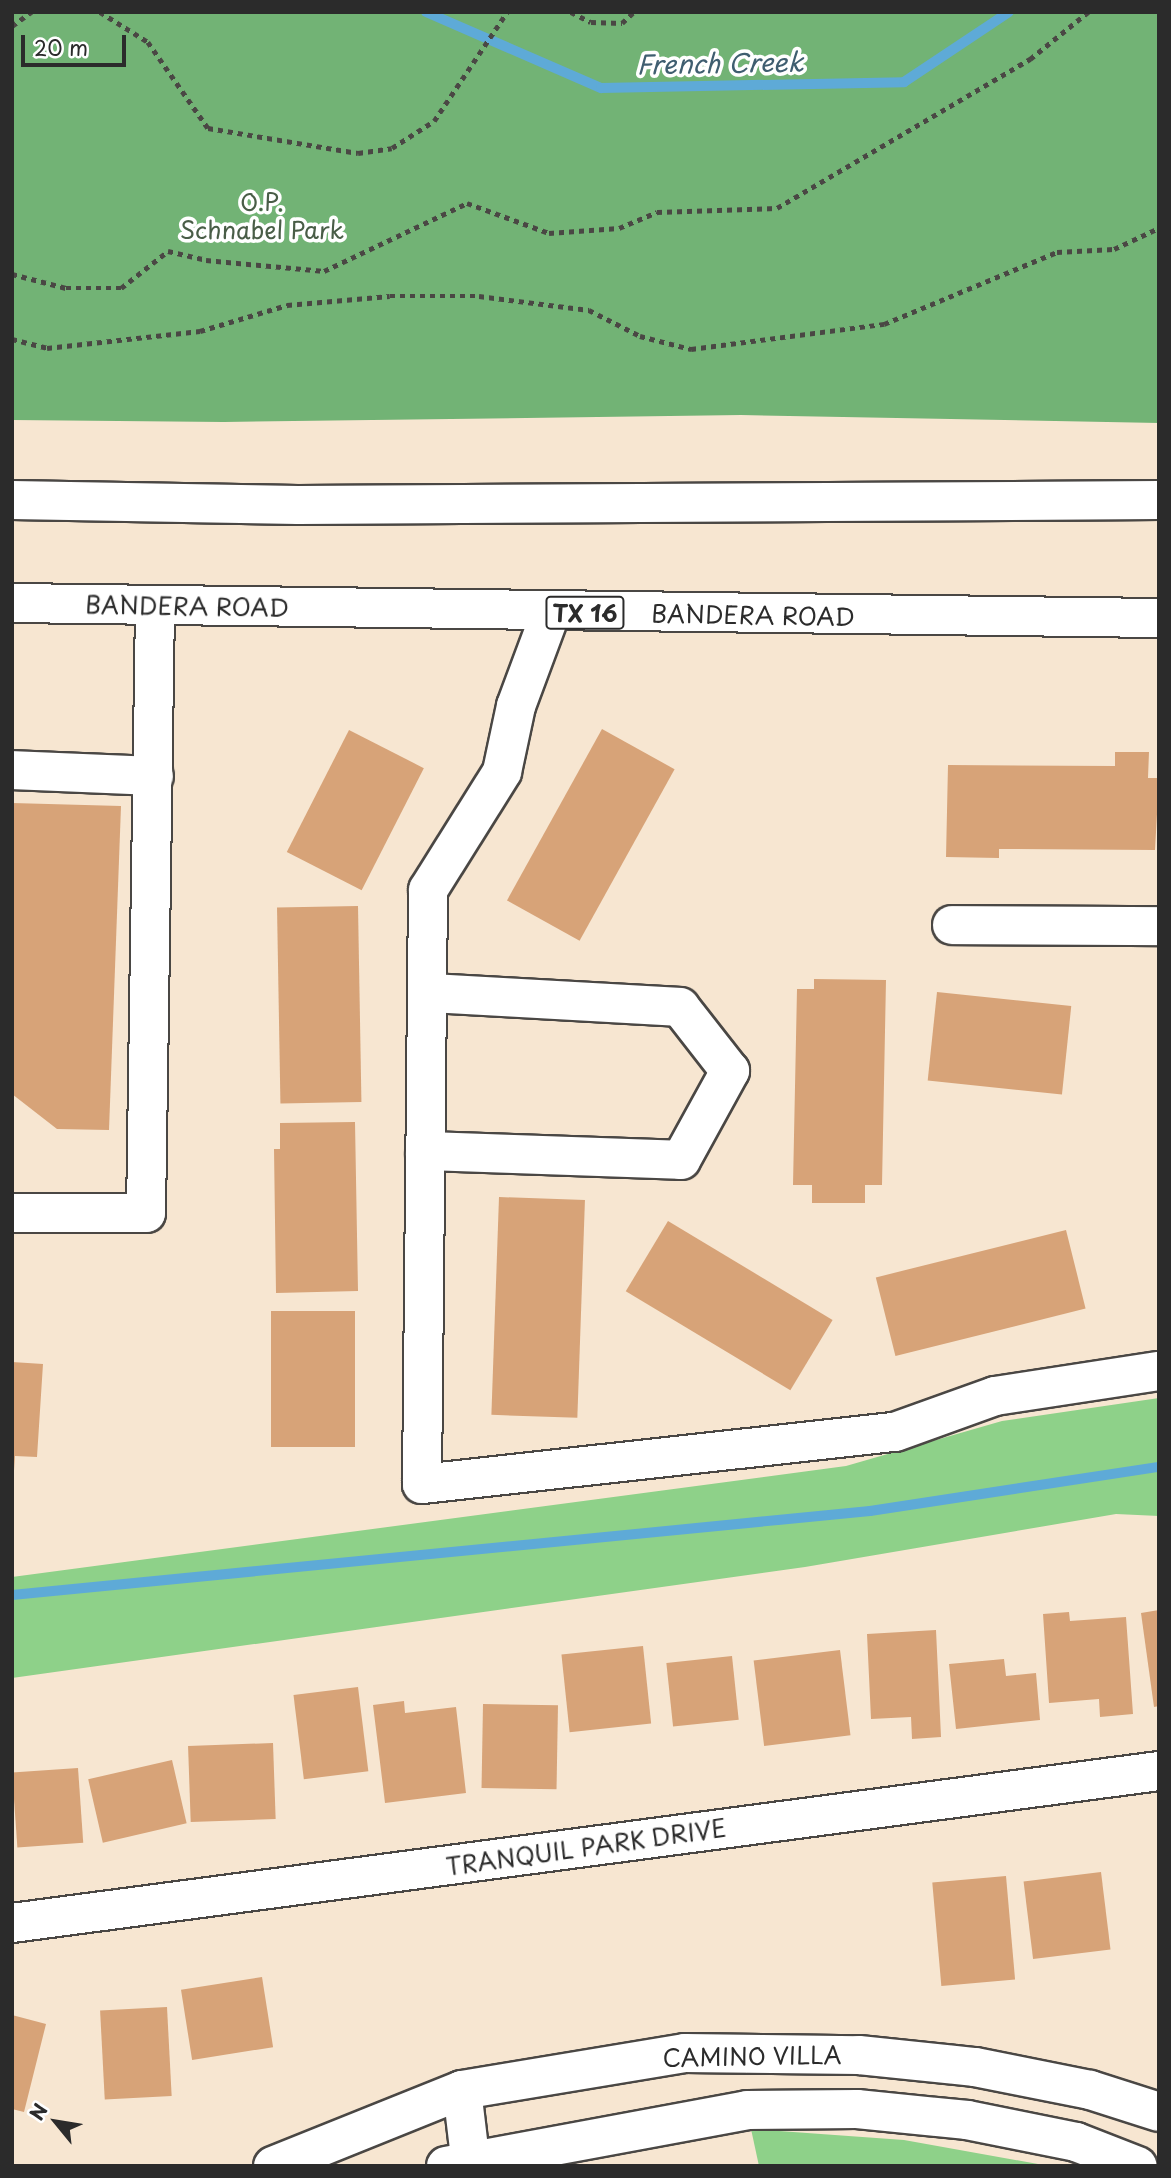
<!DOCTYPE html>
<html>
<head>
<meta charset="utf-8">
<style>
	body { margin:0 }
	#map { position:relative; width:1171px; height:2178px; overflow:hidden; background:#f7e6d1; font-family:"Playpen Sans",sans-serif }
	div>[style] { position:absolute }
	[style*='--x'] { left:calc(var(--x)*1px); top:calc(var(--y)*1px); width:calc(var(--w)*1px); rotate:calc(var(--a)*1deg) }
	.green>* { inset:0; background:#8ed189 }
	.forest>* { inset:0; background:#72b375 }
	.stream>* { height:10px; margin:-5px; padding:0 5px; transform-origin:5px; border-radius:5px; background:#5eaad7 }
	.building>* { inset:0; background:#d7a378; transform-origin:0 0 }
	.path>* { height:4.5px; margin-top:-2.25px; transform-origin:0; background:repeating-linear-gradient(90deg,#4a4744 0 5px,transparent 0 10px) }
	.roads { filter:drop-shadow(2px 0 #4a4744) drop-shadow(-2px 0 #4a4744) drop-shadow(0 2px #4a4744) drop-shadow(0 -2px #4a4744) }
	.minor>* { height:38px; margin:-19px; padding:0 19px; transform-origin:19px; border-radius:19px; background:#fff }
	.major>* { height:38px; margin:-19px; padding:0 19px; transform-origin:19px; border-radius:19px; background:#fff }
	span { translate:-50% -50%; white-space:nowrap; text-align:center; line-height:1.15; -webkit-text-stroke:7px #fff; paint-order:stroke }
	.shield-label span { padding:2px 5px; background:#fff; border:2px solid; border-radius:5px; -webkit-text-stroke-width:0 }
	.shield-label { font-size:23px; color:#2b2b2b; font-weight:700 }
	.park-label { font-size:24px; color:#495d47 }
	.street-label { font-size:24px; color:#2b2b2b }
	.water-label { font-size:26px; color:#3f5e70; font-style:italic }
	.frame { position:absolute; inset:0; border:14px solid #2b2b2b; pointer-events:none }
	.north { position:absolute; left:21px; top:2087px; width:70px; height:70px; -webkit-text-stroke:5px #fff; paint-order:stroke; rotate:300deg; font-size:19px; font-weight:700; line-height:28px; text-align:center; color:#2b2b2b }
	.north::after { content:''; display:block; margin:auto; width:24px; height:32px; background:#2b2b2b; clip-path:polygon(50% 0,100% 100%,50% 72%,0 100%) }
	.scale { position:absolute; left:21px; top:35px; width:105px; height:32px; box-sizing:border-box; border:4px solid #2b2b2b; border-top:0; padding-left:9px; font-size:21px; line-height:24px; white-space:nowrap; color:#2b2b2b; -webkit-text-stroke:5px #fff; paint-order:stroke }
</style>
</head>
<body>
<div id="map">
	<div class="green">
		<i style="clip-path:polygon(1159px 1398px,1159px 1516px,1116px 1514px,805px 1567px,12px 1678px,12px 1577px,846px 1466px,1002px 1421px)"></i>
		<i style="clip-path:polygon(751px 2129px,904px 2140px,1049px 2166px,759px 2166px)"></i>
	</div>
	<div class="forest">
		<i style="clip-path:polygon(12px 12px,1159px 12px,1159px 423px,741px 415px,224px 422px,12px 420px)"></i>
	</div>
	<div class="stream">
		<i style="--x:426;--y:12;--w:191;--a:23.5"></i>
		<i style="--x:601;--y:88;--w:303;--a:-1.1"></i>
		<i style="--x:904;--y:82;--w:126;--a:-33.7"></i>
		<i style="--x:12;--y:1595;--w:862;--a:-5.59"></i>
		<i style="--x:870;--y:1511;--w:292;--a:-8.7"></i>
	</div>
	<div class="building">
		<i style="left:602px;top:729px;width:83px;height:196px;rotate:29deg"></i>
		<i style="left:349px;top:730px;width:84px;height:137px;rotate:27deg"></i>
		<i style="clip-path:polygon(1115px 752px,1149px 752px,1148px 778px,1159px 778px,1155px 850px,999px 849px,999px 858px,946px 857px,948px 765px,1115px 766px)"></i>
		<i style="clip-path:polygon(12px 803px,121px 806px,109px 1130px,57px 1129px,12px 1094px)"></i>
		<i style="left:358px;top:906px;width:196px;height:81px;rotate:89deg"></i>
		<i style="clip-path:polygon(814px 979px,886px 980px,882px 1185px,865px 1185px,865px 1203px,812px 1203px,812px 1185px,793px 1185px,797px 989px,814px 989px)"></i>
		<i style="left:937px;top:992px;width:135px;height:89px;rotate:6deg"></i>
		<i style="clip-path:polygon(355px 1122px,358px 1291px,276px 1293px,274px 1149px,280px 1149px,280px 1123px)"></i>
		<i style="left:499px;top:1197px;width:86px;height:218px;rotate:2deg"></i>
		<i style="left:668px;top:1221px;width:192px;height:82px;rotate:31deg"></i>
		<i style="left:1066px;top:1230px;width:81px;height:196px;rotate:76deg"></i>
		<i style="left:355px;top:1311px;width:136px;height:84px;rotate:90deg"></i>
		<i style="clip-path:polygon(12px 1362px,43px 1364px,37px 1457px,15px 1456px,14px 1471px)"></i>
		<i style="clip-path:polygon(1159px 1610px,1159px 1706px,1154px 1707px,1141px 1613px)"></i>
		<i style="clip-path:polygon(1069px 1612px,1070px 1621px,1126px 1617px,1133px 1714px,1100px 1717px,1099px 1699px,1049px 1703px,1043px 1614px)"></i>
		<i style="clip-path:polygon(936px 1630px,941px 1737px,912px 1739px,911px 1717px,871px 1719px,867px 1634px)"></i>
		<i style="left:643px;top:1646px;width:78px;height:82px;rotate:84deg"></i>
		<i style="left:840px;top:1650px;width:86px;height:87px;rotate:83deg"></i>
		<i style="left:732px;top:1656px;width:64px;height:66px;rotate:84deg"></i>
		<i style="clip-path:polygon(1004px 1659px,1006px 1676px,1036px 1673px,1040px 1720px,956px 1729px,949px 1664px)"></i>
		<i style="left:358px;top:1687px;width:85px;height:65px;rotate:83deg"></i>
		<i style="clip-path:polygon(404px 1701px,405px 1713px,456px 1707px,466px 1793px,385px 1803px,373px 1705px)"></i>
		<i style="left:483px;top:1704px;width:75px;height:84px;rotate:1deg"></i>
		<i style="left:273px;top:1743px;width:76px;height:85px;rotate:88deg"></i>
		<i style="left:172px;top:1760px;width:65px;height:86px;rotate:77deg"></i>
		<i style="left:78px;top:1768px;width:75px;height:66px;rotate:86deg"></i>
		<i style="left:1101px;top:1872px;width:78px;height:78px;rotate:83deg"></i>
		<i style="left:1006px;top:1876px;width:104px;height:74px;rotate:85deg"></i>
		<i style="left:262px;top:1977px;width:71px;height:82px;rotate:81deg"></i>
		<i style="left:167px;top:2007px;width:89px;height:67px;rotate:87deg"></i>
		<i style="clip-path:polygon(12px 2015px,46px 2024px,24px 2112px,12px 2109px)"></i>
	</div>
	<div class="path">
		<i style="--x:100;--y:12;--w:57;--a:32"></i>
		<i style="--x:148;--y:42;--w:105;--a:55.1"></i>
		<i style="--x:208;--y:128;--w:152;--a:9.5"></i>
		<i style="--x:358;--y:153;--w:34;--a:-8"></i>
		<i style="--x:392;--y:148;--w:50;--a:-32.7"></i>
		<i style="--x:434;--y:121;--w:131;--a:-56.2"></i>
		<i style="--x:571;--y:12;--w:22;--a:27"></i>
		<i style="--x:591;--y:22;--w:31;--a:2"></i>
		<i style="--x:622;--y:23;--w:16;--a:-43"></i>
		<i style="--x:12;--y:26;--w:24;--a:-36"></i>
		<i style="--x:12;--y:274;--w:56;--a:14.5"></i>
		<i style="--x:66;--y:288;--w:55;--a:0"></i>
		<i style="--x:121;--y:288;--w:60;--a:-38.2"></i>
		<i style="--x:168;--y:251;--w:39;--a:13"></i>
		<i style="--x:206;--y:260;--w:119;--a:5.3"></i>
		<i style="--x:324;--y:271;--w:158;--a:-25.4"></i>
		<i style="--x:467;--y:203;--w:87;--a:20.1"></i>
		<i style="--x:549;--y:233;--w:70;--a:-4.1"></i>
		<i style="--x:619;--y:228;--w:41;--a:-22.8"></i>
		<i style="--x:657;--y:212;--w:120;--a:-1.9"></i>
		<i style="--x:777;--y:208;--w:294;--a:-30.5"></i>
		<i style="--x:1030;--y:59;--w:75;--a:-39"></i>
		<i style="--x:12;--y:339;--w:36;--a:14"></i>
		<i style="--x:47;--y:348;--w:154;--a:-6.3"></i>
		<i style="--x:200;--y:331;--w:91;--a:-16.6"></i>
		<i style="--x:287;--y:305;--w:103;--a:-5"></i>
		<i style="--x:390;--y:296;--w:89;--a:0"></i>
		<i style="--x:479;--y:296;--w:111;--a:7.3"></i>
		<i style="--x:589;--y:310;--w:57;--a:27"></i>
		<i style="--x:640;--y:336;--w:53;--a:14.3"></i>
		<i style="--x:691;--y:349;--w:195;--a:-7.4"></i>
		<i style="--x:884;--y:324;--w:187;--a:-22.6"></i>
		<i style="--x:1057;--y:252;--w:57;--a:-3"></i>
		<i style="--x:1114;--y:249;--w:50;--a:-25"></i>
	</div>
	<div class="roads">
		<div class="minor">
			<i style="--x:551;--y:612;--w:100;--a:110.4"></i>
			<i style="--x:516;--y:706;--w:67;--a:102"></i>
			<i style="--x:502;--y:772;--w:139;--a:122.1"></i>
			<i style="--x:428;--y:890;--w:594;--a:90.58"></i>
			<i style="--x:422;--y:1484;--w:476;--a:-6.3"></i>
			<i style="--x:895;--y:1432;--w:106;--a:-19.8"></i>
			<i style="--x:995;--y:1396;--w:166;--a:-8.7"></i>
			<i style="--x:12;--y:770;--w:142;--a:2.4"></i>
			<i style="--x:952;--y:925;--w:207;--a:0.3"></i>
			<i style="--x:425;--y:1151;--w:256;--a:2"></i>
			<i style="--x:681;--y:1160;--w:102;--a:-61.2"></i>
			<i style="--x:730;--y:1071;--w:81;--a:-128"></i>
			<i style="--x:680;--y:1007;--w:253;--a:-176.8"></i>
			<i style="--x:12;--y:1213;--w:134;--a:0"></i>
			<i style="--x:146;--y:1213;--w:607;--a:-89.15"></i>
			<i style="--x:12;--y:1923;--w:1157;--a:-7.55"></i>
			<i style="--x:462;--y:2090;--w:77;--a:83.2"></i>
			<i style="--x:273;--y:2166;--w:204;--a:-21.9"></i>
			<i style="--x:462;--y:2090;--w:226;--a:-9.4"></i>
			<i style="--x:685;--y:2053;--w:174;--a:0.7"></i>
			<i style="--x:859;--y:2055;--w:117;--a:5.9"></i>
			<i style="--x:975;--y:2067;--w:117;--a:11.3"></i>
			<i style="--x:1090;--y:2090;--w:72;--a:17.7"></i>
			<i style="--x:446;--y:2166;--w:306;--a:-10.5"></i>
			<i style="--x:747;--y:2110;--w:110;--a:-0.5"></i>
			<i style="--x:857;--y:2109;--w:111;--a:5.7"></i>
			<i style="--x:967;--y:2120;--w:111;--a:11.4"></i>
			<i style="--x:1076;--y:2142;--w:66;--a:21.2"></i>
		</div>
		<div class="major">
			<i style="--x:12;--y:500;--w:286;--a:1"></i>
			<i style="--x:298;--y:505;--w:861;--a:-0.33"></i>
			<i style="--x:12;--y:603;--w:1147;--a:0.75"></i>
		</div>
	</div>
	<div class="shield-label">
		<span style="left:585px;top:613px">TX 16</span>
	</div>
	<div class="park-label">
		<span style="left:262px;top:216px">O.P.<br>Schnabel Park</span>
	</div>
	<div class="street-label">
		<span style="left:187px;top:606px;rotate:1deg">BANDERA ROAD</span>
		<span style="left:753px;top:615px;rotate:1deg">BANDERA ROAD</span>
		<span style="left:586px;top:1847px;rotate:-8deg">TRANQUIL PARK DRIVE</span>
		<span style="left:752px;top:2056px;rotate:-1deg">CAMINO VILLA</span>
	</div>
	<div class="water-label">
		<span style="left:720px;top:63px;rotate:-1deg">French Creek</span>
	</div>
	<div class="frame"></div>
	<div class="north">N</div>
	<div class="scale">20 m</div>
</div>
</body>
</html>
